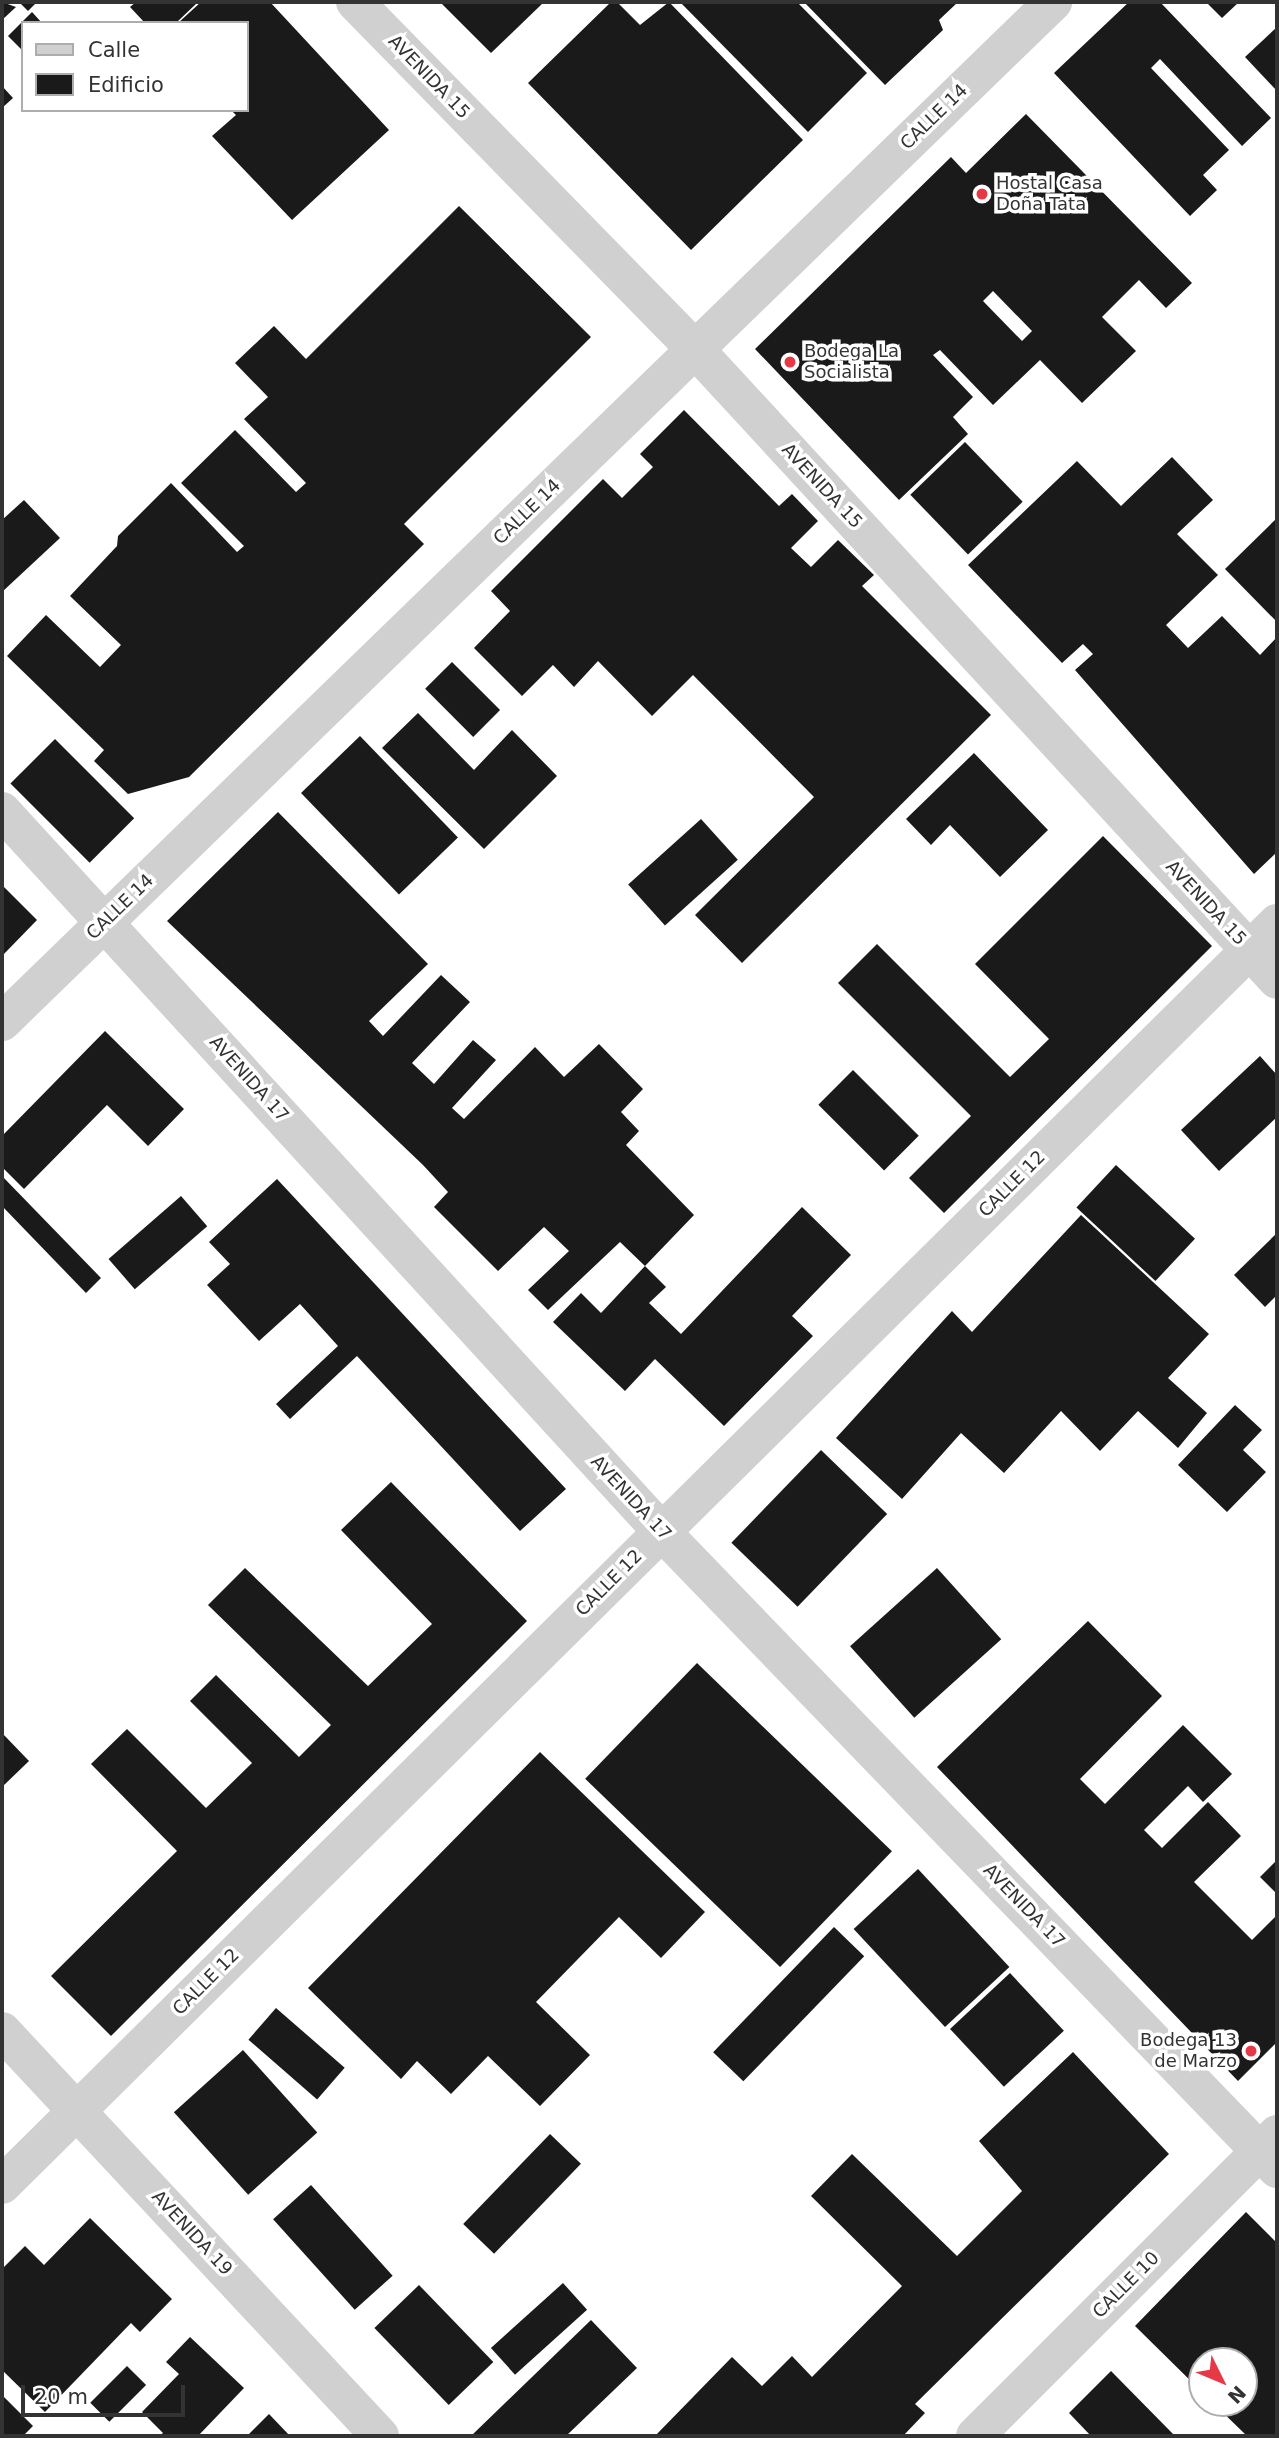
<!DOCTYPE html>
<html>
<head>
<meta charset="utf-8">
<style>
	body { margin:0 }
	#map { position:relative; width:1279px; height:2438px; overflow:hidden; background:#fff; font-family:"DejaVu Sans",sans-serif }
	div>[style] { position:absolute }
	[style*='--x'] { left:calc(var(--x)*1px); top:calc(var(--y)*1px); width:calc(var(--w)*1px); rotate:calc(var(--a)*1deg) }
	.building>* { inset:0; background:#1a1a1a; transform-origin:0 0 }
	.minor>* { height:38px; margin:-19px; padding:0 19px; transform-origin:19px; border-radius:19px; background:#d0d0d0 }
	.dots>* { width:19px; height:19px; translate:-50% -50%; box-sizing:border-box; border:4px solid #fff; border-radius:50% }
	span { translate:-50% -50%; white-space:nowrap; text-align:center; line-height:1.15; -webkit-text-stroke:7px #fff; paint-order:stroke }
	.street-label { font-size:18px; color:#333 }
	.poi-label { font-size:18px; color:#333 }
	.left { translate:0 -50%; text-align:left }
	.right { translate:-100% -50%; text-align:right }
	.frame { position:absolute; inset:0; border:4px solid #333; pointer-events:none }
	.legend { position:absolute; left:21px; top:21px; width:228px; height:91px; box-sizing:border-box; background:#fff; border:2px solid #adadad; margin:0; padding:9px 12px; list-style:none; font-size:21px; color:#333 }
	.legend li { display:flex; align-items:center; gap:14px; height:35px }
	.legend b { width:35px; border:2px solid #adadad }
	.north { position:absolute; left:1188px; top:2347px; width:70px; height:70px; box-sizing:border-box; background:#fff; border:2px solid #adadad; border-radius:50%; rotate:133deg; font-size:19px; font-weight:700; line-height:28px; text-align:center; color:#333 }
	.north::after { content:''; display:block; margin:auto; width:24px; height:32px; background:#e63946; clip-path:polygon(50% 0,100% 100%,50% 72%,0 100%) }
	.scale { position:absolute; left:21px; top:2385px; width:164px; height:32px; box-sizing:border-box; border:4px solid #333; border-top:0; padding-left:9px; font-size:21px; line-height:24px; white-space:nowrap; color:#333; -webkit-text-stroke:5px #fff; paint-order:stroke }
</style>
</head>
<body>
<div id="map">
	<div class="building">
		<i style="clip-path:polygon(2px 2px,16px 7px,2px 20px)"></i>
		<i style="clip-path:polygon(19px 2px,37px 2px,28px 11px)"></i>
		<i style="clip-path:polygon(136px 2px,198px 2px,176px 23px,145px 23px,130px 7px)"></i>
		<i style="clip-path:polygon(201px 2px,270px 2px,389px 130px,292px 220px,212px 136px,236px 115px,231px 110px,247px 110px,247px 23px,178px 23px)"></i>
		<i style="clip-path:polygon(440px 2px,544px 2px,491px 53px)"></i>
		<i style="clip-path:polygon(611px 2px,617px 2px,640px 25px,669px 2px,803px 140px,691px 250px,528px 83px)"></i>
		<i style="clip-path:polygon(680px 2px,797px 2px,867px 73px,808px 132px)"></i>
		<i style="clip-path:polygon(804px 2px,958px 2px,939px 20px,943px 30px,885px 85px)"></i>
		<i style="clip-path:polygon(1129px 2px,1160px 2px,1271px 118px,1242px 146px,1160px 59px,1151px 68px,1229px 150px,1203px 175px,1217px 190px,1190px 216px,1054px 73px)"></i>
		<i style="clip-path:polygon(1206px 2px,1239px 2px,1222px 18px)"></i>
		<i style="clip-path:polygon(32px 12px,42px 23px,23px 23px,23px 51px,8px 36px)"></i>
		<i style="clip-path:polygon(1277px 27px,1277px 91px,1245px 57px)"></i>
		<i style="clip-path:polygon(2px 86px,13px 98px,2px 108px)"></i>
		<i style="clip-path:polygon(evenodd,1026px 114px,1192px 283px,1166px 308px,1139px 280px,1102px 317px,1136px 351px,1082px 403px,1040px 360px,993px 405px,940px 350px,933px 355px,973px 397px,953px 417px,968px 434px,899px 500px,755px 349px,951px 157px,966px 173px,1026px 114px,993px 291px,1032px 331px,1022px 341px,983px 301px,993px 291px)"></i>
		<i style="clip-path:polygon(459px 206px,591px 337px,404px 524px,424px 544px,189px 777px,128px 794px,94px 761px,104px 750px,7px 656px,46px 615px,100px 667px,121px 645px,70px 596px,117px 546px,118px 536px,171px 483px,237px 552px,244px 546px,181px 483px,235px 430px,296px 492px,306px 483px,244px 419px,268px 397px,235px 363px,274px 326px,306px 359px)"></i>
		<i style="clip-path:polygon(684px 410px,779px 506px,792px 494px,818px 521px,791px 548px,811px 567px,838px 540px,874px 575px,862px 586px,991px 715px,742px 963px,695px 915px,814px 797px,693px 675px,652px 716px,598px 661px,574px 687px,553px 665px,522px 696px,474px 648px,510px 611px,491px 591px,603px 479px,622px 498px,653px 467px,640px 454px)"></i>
		<i style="left:965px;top:442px;width:83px;height:76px;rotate:46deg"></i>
		<i style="clip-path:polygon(1172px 457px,1213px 500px,1177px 534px,1218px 575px,1166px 625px,1188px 648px,1222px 616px,1260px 655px,1277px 637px,1277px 852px,1254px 874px,1075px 670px,1093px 654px,1083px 644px,1062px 663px,968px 565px,1077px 461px,1121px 506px)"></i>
		<i style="clip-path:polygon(24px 500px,60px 538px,2px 592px,2px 520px)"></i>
		<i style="clip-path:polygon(1277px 518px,1277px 622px,1225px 569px)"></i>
		<i style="left:452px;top:662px;width:68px;height:38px;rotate:45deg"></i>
		<i style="clip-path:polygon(418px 713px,474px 770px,512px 730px,557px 776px,484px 849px,382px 748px)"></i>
		<i style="left:360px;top:736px;width:141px;height:82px;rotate:46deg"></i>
		<i style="left:55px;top:739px;width:112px;height:63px;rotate:45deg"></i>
		<i style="clip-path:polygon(974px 753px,1048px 830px,1000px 877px,950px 825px,931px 845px,906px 819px)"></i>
		<i style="clip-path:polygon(278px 812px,428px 964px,369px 1021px,383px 1036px,441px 975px,470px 1002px,412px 1063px,434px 1084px,473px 1040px,496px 1060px,452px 1108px,464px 1119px,535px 1047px,564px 1077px,599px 1044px,643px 1089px,621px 1112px,639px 1131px,626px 1145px,694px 1215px,645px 1266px,666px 1287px,649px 1303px,681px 1334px,802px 1207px,851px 1255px,792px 1316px,813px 1336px,724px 1426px,655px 1359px,625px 1391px,553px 1322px,581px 1293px,601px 1313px,645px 1266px,620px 1242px,548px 1310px,528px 1290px,569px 1251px,544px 1227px,498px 1271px,434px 1207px,448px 1192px,423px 1165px,167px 921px)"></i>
		<i style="left:701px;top:819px;width:55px;height:98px;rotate:48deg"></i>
		<i style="clip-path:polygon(1103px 836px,1212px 946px,944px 1213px,909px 1178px,971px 1116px,838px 983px,877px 944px,1010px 1077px,1049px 1039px,975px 964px)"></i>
		<i style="clip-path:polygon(2px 885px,37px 920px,2px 956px)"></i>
		<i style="clip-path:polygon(105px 1031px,184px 1109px,148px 1146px,107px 1105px,24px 1189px,2px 1167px,2px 1136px)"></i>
		<i style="clip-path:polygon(1260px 1056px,1277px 1075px,1277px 1117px,1219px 1171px,1181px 1130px)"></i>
		<i style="left:853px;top:1070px;width:93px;height:49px;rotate:45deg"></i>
		<i style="left:1116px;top:1165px;width:108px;height:58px;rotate:43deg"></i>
		<i style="clip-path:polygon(2px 1176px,101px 1278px,86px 1293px,2px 1206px)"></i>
		<i style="clip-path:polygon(277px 1179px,566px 1489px,520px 1531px,357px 1356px,290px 1419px,276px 1404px,338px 1346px,300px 1304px,259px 1341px,207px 1285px,230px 1264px,209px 1242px)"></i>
		<i style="left:181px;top:1196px;width:40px;height:96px;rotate:49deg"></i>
		<i style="clip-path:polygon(1081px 1215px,1209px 1334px,1168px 1378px,1207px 1413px,1178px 1448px,1138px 1411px,1100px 1451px,1061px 1411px,1004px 1473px,961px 1433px,902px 1499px,836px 1438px,952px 1311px,972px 1332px)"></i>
		<i style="clip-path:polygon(1277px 1233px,1277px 1295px,1265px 1307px,1234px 1275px)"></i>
		<i style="clip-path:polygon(1235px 1405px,1262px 1430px,1243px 1450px,1266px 1472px,1227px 1512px,1178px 1465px)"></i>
		<i style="left:821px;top:1450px;width:92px;height:129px;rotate:44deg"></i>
		<i style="clip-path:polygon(391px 1482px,527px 1621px,111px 2036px,51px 1976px,177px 1851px,91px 1764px,127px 1729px,206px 1808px,252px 1763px,190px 1701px,216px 1675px,299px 1757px,331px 1725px,208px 1605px,245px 1568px,368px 1686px,432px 1624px,341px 1530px)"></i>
		<i style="left:937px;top:1568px;width:96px;height:117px;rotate:48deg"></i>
		<i style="clip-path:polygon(1088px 1621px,1162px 1696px,1080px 1779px,1105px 1804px,1183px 1725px,1232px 1774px,1203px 1802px,1188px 1786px,1144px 1830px,1162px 1848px,1208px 1802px,1241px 1836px,1194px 1882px,1252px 1940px,1277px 1915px,1277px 2042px,1238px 2081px,937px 1767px)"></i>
		<i style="left:697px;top:1663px;width:271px;height:161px;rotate:44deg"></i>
		<i style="clip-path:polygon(2px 1733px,29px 1761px,2px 1787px)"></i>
		<i style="clip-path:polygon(540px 1752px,705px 1912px,661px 1958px,619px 1917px,536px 2002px,590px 2055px,540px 2106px,488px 2056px,451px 2094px,417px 2061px,401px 2079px,308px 1988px)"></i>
		<i style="clip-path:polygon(1277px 1860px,1277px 1894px,1260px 1877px)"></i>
		<i style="left:918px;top:1869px;width:134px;height:88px;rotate:47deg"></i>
		<i style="left:834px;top:1927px;width:42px;height:174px;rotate:44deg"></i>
		<i style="left:1010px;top:1973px;width:79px;height:82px;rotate:47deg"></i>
		<i style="left:276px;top:2008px;width:91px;height:42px;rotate:41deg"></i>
		<i style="left:243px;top:2050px;width:111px;height:93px;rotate:48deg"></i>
		<i style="clip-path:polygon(1073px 2052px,1169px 2154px,915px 2404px,925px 2413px,903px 2436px,655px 2436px,732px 2357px,762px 2386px,792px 2356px,812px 2377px,902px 2286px,811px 2196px,852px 2154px,957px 2256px,1022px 2191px,979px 2141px)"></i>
		<i style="left:550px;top:2134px;width:43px;height:125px;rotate:44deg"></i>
		<i style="left:311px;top:2185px;width:122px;height:51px;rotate:48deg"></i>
		<i style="clip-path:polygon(1246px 2212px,1277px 2243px,1277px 2436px,1247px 2436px,1213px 2403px,1244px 2403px,1244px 2361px,1202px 2361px,1202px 2392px,1135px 2326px)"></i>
		<i style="clip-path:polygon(90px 2218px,172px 2299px,140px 2332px,131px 2323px,45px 2412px,2px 2370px,2px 2269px,25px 2246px,44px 2265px)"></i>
		<i style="left:563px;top:2283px;width:36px;height:97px;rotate:48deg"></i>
		<i style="left:419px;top:2285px;width:107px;height:62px;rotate:46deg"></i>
		<i style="clip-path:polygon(591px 2320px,637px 2368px,566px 2436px,471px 2436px)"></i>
		<i style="clip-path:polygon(190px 2337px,244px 2388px,198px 2436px,159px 2436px,163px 2433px,142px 2412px,179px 2374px,166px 2362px)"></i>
		<i style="left:127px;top:2366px;width:27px;height:52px;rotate:45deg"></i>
		<i style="clip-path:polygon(1111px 2371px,1175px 2436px,1091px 2436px,1069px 2413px)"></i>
		<i style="clip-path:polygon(2px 2395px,33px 2426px,23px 2436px,2px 2436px)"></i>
		<i style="clip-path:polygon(269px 2414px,290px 2436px,247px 2436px)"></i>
	</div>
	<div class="minor">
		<i style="--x:355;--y:2;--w:486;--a:45.6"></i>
		<i style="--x:695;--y:349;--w:858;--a:47.31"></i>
		<i style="--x:2;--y:811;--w:976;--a:47.53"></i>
		<i style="--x:661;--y:1531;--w:887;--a:46.01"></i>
		<i style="--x:2;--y:1022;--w:1465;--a:-44.14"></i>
		<i style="--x:2;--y:2031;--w:554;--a:46.97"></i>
		<i style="--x:2;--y:2185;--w:1794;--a:-44.71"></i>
		<i style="--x:975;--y:2436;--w:427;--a:-45"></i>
	</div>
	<div class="dots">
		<i style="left:982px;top:194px;background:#e63946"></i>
		<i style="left:790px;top:362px;background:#e63946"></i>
		<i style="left:1251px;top:2051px;background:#e63946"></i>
	</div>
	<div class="street-label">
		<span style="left:429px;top:77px;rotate:46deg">AVENIDA 15</span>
		<span style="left:934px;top:117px;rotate:-44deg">CALLE 14</span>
		<span style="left:822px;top:486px;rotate:47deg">AVENIDA 15</span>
		<span style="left:527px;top:512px;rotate:-44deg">CALLE 14</span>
		<span style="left:1206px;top:903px;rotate:47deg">AVENIDA 15</span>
		<span style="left:120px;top:907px;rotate:-44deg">CALLE 14</span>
		<span style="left:249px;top:1079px;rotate:48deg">AVENIDA 17</span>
		<span style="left:1012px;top:1184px;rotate:-45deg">CALLE 12</span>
		<span style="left:631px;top:1498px;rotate:47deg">AVENIDA 17</span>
		<span style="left:609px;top:1583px;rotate:-45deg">CALLE 12</span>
		<span style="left:1024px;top:1906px;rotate:46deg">AVENIDA 17</span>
		<span style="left:206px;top:1982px;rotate:-45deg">CALLE 12</span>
		<span style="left:192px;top:2233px;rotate:47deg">AVENIDA 19</span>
		<span style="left:1126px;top:2285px;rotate:-45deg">CALLE 10</span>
	</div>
	<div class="poi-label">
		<span class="left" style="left:996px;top:194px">Hostal Casa<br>Doña Tata</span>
		<span class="left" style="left:804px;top:362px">Bodega La<br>Socialista</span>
		<span class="right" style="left:1237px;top:2051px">Bodega 13<br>de Marzo</span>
	</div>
	<div class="frame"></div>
	<ul class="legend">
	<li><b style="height:9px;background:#d0d0d0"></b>Calle</li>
	<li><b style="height:19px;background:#1a1a1a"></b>Edificio</li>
	</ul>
	<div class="north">N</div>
	<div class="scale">20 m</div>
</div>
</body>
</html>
